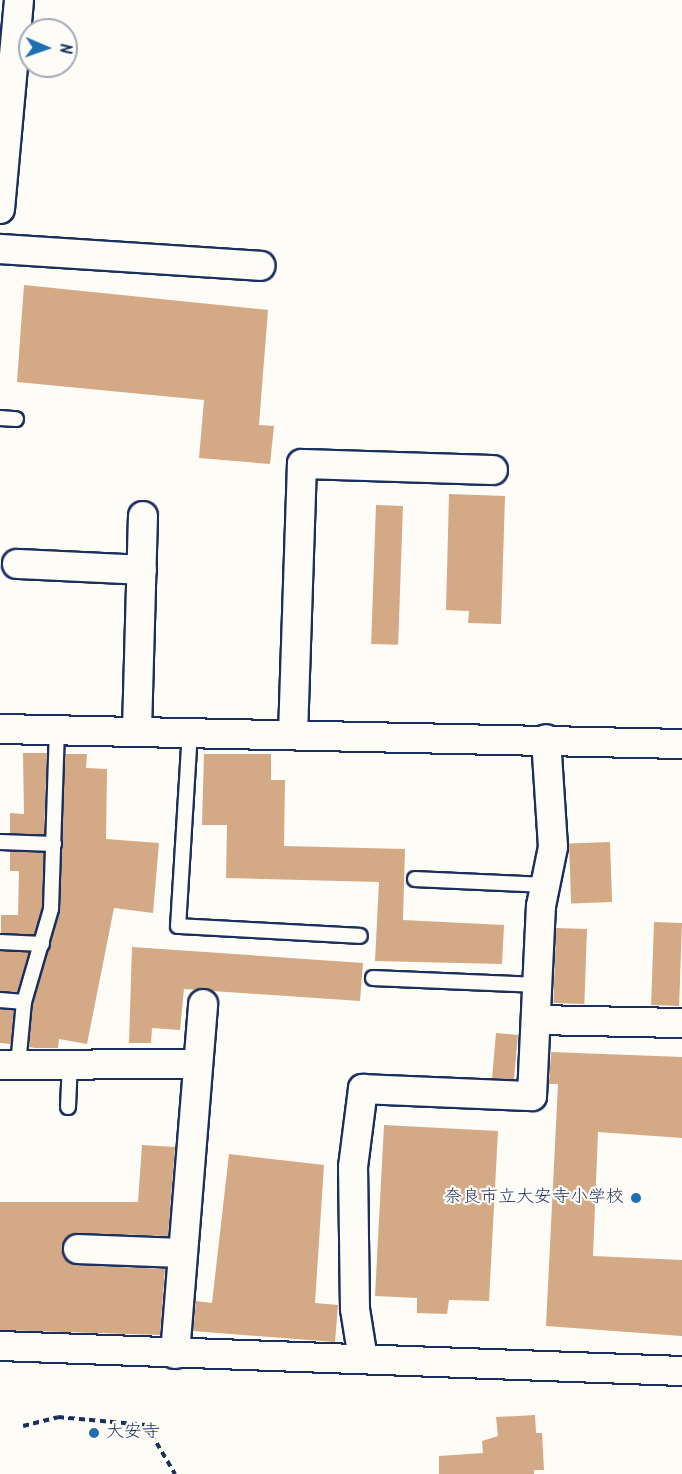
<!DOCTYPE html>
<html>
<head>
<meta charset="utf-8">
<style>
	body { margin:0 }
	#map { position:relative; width:682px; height:1474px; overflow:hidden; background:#fdfcf7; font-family:Kalam,"Klee One",sans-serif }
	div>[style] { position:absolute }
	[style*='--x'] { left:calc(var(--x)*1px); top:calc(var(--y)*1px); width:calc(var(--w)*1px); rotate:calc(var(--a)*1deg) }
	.building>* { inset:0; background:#d4a986; transform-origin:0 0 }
	.path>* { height:4px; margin-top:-2px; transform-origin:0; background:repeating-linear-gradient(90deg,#1b2f5e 0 6px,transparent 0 10.5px) }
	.roads { filter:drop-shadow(2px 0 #1b2f5e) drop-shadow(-2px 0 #1b2f5e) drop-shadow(0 2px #1b2f5e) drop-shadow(0 -2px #1b2f5e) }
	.lane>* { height:14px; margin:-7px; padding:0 7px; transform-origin:7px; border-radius:7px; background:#fdfcf7 }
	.street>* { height:28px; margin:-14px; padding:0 14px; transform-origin:14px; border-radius:14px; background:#fdfcf7 }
	.dots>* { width:16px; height:16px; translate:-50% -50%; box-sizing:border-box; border:3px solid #fdfcf7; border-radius:50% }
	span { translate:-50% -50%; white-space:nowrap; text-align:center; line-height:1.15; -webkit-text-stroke:4.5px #fdfcf7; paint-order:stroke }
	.poi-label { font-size:18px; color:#1b2f5e }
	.right { translate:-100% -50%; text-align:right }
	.left { translate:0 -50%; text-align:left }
	.north { position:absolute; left:18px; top:18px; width:60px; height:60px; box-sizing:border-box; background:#fdfcf7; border:2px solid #a3aaba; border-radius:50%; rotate:92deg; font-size:16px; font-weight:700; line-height:24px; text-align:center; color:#1b2f5e }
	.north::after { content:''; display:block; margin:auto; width:21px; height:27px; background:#1f6fb2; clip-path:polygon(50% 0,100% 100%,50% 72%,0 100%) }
</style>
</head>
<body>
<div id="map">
	<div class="building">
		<i style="clip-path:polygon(24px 285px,268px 310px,259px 425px,274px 426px,270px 464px,199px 458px,204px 400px,17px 382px)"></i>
		<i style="clip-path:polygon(449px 494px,505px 496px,501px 624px,468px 623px,469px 611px,446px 610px)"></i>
		<i style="left:376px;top:505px;width:27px;height:139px;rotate:2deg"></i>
		<i style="clip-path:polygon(23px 753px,47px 753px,44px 835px,10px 833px,10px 813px,24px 814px)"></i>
		<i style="clip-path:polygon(65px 754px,87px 754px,86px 768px,107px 769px,106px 839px,159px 843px,153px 913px,114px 908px,87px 1044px,59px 1039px,58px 1048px,35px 1048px,29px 1047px,33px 1004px,60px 909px)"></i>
		<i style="clip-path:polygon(204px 754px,271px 754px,271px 780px,285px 780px,284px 846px,405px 849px,403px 920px,504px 925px,502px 964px,375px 961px,379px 882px,226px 878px,227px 825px,202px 825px)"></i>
		<i style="left:610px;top:842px;width:60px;height:41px;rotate:88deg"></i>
		<i style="clip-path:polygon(10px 851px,44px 853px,42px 908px,34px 935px,1px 933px,1px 915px,18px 915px,19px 871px,10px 871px)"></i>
		<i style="left:654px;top:922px;width:28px;height:83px;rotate:2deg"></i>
		<i style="left:556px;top:928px;width:31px;height:75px;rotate:2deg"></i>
		<i style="clip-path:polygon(132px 947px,363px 963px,360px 1001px,184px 989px,180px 1030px,152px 1028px,151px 1043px,129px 1043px)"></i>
		<i style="clip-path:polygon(0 951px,29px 952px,17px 992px,0 991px)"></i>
		<i style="clip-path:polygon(0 1009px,14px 1010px,11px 1044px,0 1043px)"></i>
		<i style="left:496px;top:1033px;width:22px;height:45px;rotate:5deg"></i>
		<i style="clip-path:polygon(551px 1052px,682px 1057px,682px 1138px,598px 1132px,593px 1256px,682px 1260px,682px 1336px,546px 1326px,558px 1084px,549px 1084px)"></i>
		<i style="clip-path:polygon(384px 1125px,498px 1131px,489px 1301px,449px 1300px,447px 1314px,417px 1313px,417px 1298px,375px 1296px)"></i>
		<i style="clip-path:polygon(142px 1145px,175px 1147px,168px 1236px,78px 1233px,64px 1240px,62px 1249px,64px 1257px,77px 1265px,165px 1269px,160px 1335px,0 1330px,0 1202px,138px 1202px)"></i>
		<i style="clip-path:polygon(229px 1154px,324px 1165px,315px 1303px,338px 1305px,335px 1342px,193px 1331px,196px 1301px,212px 1303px)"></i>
		<i style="clip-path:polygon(535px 1415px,536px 1433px,542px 1433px,544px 1470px,534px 1470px,534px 1474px,439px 1474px,439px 1456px,483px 1453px,482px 1441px,498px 1436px,496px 1417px)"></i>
	</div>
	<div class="path">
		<i style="--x:23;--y:1426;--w:36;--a:-14"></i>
		<i style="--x:58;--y:1417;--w:88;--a:5.2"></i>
		<i style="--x:146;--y:1425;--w:57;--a:59.4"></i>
	</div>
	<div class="roads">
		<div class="lane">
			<i style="--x:0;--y:418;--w:16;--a:4"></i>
			<i style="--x:190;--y:731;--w:195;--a:93.5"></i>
			<i style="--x:178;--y:926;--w:182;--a:3.1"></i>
			<i style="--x:0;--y:842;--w:54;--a:2.1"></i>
			<i style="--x:415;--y:879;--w:130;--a:2.6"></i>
			<i style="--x:0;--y:942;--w:42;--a:2.7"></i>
			<i style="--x:373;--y:978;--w:165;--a:2.4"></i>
			<i style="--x:0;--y:1000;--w:24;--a:5"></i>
			<i style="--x:18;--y:1065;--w:63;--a:-84.6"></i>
			<i style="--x:24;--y:1002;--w:97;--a:-73.8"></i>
			<i style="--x:51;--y:909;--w:179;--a:-88.1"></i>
			<i style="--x:68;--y:1107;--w:45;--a:-87.5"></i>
		</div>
		<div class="street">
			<i style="--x:0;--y:209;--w:210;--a:-84.8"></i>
			<i style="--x:0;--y:249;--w:261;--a:3.7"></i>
			<i style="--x:17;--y:564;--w:125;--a:2.7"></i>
			<i style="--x:0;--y:729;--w:682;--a:1.26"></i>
			<i style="--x:137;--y:730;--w:214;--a:-88.4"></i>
			<i style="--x:293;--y:735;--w:271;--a:-88.1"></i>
			<i style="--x:302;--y:464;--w:191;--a:1.8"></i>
			<i style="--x:537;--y:1020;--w:145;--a:1.2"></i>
			<i style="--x:0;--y:1065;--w:198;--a:-0.3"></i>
			<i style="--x:78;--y:1249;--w:102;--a:2.2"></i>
			<i style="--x:0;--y:1346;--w:682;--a:2.1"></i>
			<i style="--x:175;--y:1354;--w:351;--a:-85.4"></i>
			<i style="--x:363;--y:1359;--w:51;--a:-99.1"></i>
			<i style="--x:355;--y:1309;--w:142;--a:-90.8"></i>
			<i style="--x:353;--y:1167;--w:79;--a:-82.7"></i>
			<i style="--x:363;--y:1089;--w:169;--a:2.4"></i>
			<i style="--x:532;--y:1096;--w:190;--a:-87.3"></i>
			<i style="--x:541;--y:906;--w:60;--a:-78.5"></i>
			<i style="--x:553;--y:847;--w:108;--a:-93.7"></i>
		</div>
	</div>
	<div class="dots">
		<i style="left:636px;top:1198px;background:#1f6fb2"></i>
		<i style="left:94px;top:1433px;background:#1f6fb2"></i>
	</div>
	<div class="poi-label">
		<span class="right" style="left:624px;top:1198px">奈良市立大安寺小学校</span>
		<span class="left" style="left:106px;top:1433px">大安寺</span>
	</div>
	<div class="north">N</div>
</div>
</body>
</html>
